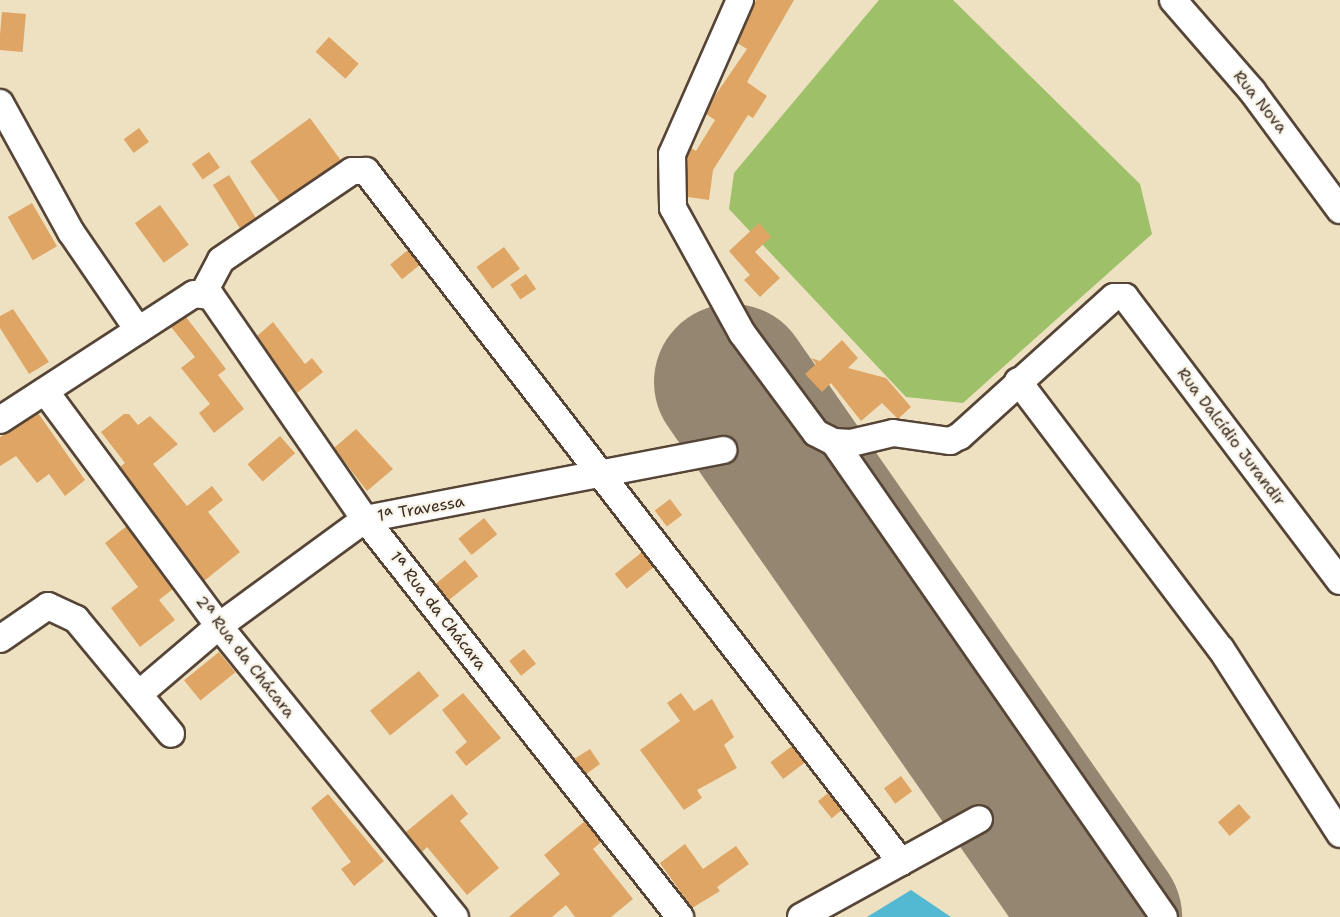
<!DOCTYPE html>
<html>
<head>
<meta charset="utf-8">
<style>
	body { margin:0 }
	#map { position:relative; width:1340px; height:917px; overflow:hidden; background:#eee1c2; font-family:"Shantell Sans",sans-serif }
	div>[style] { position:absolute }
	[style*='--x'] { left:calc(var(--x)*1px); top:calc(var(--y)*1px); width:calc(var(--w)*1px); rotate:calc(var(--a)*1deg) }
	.green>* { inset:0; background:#9ec069 }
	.water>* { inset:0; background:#53b8d1 }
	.runway>* { height:156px; margin:-78px; padding:0 78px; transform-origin:78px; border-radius:78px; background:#948670 }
	.building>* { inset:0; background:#dea564; transform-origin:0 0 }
	.roads { filter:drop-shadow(2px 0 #564537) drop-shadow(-2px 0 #564537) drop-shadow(0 2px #564537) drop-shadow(0 -2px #564537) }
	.minor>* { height:26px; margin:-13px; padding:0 13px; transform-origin:13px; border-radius:13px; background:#fff }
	span { translate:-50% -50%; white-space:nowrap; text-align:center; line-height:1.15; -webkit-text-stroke:4.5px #f7f3e8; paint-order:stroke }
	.street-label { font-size:16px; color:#3b2a1e }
</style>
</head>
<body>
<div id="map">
	<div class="green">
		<i style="clip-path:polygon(879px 0,953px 0,1140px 184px,1152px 234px,963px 403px,906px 397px,729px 209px,734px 173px)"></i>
	</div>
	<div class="water">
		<i style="clip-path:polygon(911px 890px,951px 917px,867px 917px)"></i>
	</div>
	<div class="runway">
		<i style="--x:732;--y:382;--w:652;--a:55.19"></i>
	</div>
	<div class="building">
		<i style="clip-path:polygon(756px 0,794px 0,747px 82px,767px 96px,753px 118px,748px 115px,713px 170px,709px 200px,688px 197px,687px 157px,691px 148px,696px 151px,715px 120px,706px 114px,712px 100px,747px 49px,737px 43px)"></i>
		<i style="left:2px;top:12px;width:24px;height:38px;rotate:5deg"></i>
		<i style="left:329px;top:37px;width:40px;height:20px;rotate:42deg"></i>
		<i style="left:310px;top:118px;width:52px;height:74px;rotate:54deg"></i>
		<i style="left:139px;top:128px;width:17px;height:19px;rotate:54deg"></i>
		<i style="left:209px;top:152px;width:19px;height:21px;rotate:55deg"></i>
		<i style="left:229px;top:175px;width:51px;height:19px;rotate:58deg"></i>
		<i style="left:32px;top:203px;width:50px;height:28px;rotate:60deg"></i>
		<i style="left:160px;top:205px;width:49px;height:31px;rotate:54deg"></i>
		<i style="clip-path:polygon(759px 223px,771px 237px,755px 252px,780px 278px,760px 297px,744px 280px,750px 275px,729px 251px)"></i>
		<i style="left:504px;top:247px;width:27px;height:34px;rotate:54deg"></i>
		<i style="left:408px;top:250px;width:19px;height:23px;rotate:51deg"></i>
		<i style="left:526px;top:274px;width:18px;height:19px;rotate:56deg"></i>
		<i style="clip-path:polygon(13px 309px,49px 362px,29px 374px,0 328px,0 316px)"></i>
		<i style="clip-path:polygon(186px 317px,226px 369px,218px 375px,244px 409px,214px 433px,199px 413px,210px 404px,181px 368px,195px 357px,171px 327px)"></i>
		<i style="clip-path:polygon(273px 322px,305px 364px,312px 358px,323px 372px,297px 393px,257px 336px)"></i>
		<i style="clip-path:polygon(842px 340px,858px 358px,848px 368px,886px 378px,911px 407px,898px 419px,882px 403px,861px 421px,831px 383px,822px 392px,805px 374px,816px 364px,811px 358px,820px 361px)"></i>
		<i style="clip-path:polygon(38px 413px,85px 480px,65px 496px,49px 474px,37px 483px,16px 456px,0 466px,0 437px)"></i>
		<i style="clip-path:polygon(124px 414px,129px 414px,138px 425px,150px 416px,178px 444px,153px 464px,187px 506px,212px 486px,223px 500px,208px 512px,240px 552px,204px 581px,120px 467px,125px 463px,101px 432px)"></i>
		<i style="clip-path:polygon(356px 429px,393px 469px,367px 491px,334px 448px)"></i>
		<i style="left:280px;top:436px;width:23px;height:43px;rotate:49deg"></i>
		<i style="left:670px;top:499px;width:20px;height:19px;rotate:53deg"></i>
		<i style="left:484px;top:518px;width:21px;height:33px;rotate:51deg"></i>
		<i style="clip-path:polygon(127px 526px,173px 589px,159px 600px,175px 620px,140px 647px,111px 608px,138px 587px,105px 543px)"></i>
		<i style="left:642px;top:552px;width:19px;height:35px;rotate:51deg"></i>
		<i style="left:465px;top:560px;width:21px;height:38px;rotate:51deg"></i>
		<i style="left:524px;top:649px;width:19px;height:19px;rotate:51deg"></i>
		<i style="left:219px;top:652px;width:26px;height:45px;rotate:51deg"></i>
		<i style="left:419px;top:671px;width:32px;height:63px;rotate:51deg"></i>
		<i style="clip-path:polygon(463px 693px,501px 738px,466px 766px,455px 752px,467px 742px,442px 710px)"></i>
		<i style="clip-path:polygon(681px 693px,694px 711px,712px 699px,734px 737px,724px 745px,737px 768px,697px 790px,702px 798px,684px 810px,640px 750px,680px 721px,667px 703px)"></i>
		<i style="left:792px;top:746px;width:21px;height:27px;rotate:53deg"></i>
		<i style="clip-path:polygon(590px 749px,600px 764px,586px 774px,574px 759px)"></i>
		<i style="left:901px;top:776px;width:19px;height:21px;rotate:54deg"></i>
		<i style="left:828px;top:793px;width:22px;height:13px;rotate:51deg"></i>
		<i style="clip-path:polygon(328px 794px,384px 861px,354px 886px,341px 869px,351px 862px,311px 808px)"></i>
		<i style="clip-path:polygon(452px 794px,468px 814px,460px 821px,499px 868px,467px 895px,427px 847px,422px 852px,406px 832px)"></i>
		<i style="left:1239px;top:804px;width:18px;height:28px;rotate:49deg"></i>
		<i style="clip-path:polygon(585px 821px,601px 842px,593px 849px,633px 899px,611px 917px,575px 917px,566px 905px,552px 917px,509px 917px,560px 874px,544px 855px)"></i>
		<i style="clip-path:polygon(685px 844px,703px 869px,736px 846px,749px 864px,717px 887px,720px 891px,692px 908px,660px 863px)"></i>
	</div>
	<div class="roads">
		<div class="minor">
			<i style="--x:740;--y:0;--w:168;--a:113.8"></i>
			<i style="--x:672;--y:154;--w:54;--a:88.9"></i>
			<i style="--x:673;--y:208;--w:143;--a:61.1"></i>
			<i style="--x:742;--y:333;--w:124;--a:53.5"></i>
			<i style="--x:816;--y:433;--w:20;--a:27"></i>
			<i style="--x:834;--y:442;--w:17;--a:3"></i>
			<i style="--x:851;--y:443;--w:43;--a:-13.4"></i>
			<i style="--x:893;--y:433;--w:58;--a:8"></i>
			<i style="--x:950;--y:441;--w:11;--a:-27"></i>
			<i style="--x:960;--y:436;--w:207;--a:-42.1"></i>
			<i style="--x:1114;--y:297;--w:11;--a:0"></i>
			<i style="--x:1125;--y:297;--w:356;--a:52.9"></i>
			<i style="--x:1173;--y:0;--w:121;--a:49"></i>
			<i style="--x:1252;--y:91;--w:148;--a:53.5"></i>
			<i style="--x:0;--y:103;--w:147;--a:61.2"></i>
			<i style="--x:71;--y:232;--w:119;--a:55.6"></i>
			<i style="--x:203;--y:294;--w:38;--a:-62"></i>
			<i style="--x:221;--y:260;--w:158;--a:-34.2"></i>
			<i style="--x:352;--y:171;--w:14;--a:0"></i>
			<i style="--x:366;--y:171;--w:874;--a:52.25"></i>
			<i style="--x:1018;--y:381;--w:336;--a:52.9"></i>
			<i style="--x:1221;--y:649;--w:220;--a:57.2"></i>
			<i style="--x:45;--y:391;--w:292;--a:53.5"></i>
			<i style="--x:219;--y:626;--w:375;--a:51"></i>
			<i style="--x:0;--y:420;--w:231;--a:-33"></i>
			<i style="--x:194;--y:294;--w:17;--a:7"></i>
			<i style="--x:211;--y:296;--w:271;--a:55.4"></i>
			<i style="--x:365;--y:519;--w:508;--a:51.64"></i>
			<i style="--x:834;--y:442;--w:578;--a:55.21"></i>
			<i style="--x:0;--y:639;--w:58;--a:-34.5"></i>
			<i style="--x:48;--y:606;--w:31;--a:25"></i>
			<i style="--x:76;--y:619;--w:149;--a:50.4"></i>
			<i style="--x:139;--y:694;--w:105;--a:-40.4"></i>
			<i style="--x:219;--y:626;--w:181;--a:-36.2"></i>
			<i style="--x:365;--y:519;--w:365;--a:-10.9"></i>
			<i style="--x:801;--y:917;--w:203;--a:-28.8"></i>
		</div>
	</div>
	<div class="street-label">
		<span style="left:1260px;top:102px;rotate:51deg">Rua Nova</span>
		<span style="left:1231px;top:437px;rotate:53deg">Rua Dalcídio Jurandir</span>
		<span style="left:421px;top:509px;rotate:-10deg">1ª Travessa</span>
		<span style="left:438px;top:611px;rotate:52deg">1ª Rua da Chácara</span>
		<span style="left:245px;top:657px;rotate:52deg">2ª Rua da Chácara</span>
	</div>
</div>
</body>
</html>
